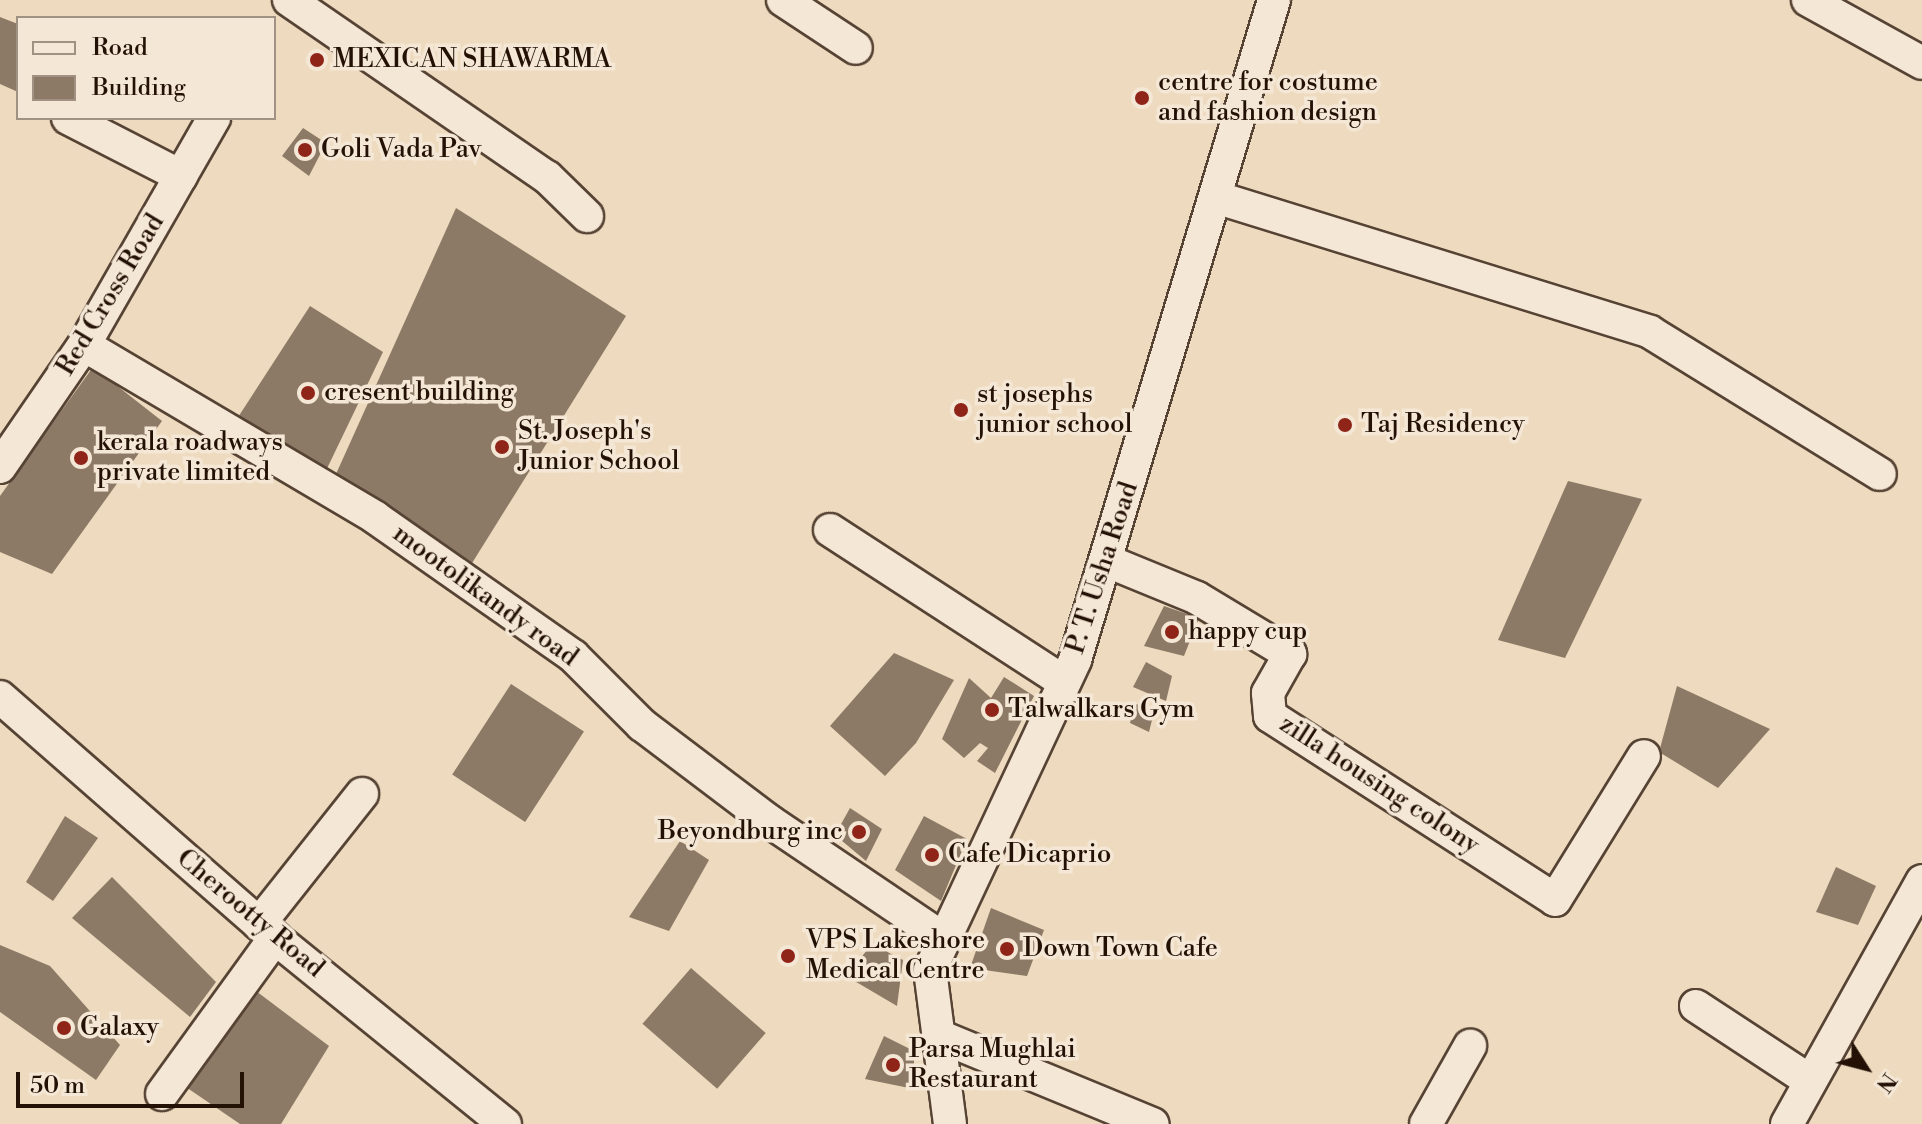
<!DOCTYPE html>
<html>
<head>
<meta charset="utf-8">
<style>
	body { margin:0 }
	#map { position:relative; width:1922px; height:1124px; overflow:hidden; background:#eedabe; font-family:"Libre Bodoni",serif }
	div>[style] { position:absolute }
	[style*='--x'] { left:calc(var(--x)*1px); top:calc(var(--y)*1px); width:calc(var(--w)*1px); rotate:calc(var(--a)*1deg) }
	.building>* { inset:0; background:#8d7a66; transform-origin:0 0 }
	.roads { filter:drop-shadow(2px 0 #564334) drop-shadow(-2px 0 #564334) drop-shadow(0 2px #564334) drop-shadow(0 -2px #564334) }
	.minor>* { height:32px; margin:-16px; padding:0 16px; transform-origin:16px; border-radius:16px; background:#f4e7d5 }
	.dots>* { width:22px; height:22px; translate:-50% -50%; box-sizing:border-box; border:4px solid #f4e7d5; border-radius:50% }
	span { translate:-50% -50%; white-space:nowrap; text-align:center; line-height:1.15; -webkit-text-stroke:7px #f4e7d5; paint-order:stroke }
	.poi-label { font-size:26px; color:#241106 }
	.left { translate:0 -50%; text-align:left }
	.right { translate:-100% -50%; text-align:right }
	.street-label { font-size:26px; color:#241106 }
	.legend { position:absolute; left:16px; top:16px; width:260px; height:104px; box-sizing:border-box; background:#f4e7d5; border:2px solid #a19182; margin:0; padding:10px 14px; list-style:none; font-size:24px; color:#241106 }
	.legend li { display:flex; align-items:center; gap:16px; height:40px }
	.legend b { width:40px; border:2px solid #a19182 }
	.north { position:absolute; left:1826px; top:1028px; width:80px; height:80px; -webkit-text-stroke:6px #f4e7d5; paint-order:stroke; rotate:126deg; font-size:22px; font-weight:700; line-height:32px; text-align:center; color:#241106 }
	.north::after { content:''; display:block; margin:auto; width:28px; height:36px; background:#241106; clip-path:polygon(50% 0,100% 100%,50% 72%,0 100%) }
	.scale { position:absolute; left:16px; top:1072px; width:228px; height:36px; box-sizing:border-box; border:4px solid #241106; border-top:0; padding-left:10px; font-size:24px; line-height:28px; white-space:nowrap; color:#241106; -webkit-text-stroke:6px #f4e7d5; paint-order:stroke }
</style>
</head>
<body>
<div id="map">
	<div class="building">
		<i style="clip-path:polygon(0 17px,18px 24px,18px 92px,0 84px)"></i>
		<i style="clip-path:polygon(303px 128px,326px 143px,309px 176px,282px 156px)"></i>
		<i style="clip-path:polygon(456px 208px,626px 316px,469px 568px,336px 474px)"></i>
		<i style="clip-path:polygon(310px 306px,383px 352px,321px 481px,231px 428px)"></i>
		<i style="clip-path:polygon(93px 367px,162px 421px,52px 574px,0 552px,0 496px)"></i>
		<i style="clip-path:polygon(1568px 481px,1642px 499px,1565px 658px,1498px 640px)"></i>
		<i style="clip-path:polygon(1164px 606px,1199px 618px,1184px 656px,1144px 646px)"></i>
		<i style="clip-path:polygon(894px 653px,954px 680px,916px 743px,885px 776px,830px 726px)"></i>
		<i style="clip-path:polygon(1146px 662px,1172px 676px,1166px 701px,1133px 687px)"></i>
		<i style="clip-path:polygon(1004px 677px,1034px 696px,995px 773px,977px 761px,988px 748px,980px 743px,964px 758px,942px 739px,969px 678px,991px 698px)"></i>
		<i style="left:511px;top:684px;width:87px;height:108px;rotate:33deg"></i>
		<i style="clip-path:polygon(1677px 686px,1770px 729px,1718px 788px,1659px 752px)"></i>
		<i style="clip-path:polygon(1134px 703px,1154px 712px,1149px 732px,1130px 723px)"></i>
		<i style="clip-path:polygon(850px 808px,882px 829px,866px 861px,835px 835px)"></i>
		<i style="clip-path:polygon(65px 816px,98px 838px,53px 901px,26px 882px)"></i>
		<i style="clip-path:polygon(924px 816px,967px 839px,941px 901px,895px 870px)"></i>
		<i style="clip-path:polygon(680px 841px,709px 860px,669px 931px,629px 917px)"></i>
		<i style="clip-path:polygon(1836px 867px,1876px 886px,1858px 925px,1816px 912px)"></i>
		<i style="clip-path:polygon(112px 877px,216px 982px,190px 1017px,72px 918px)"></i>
		<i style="clip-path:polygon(991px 908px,1044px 930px,1027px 976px,970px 968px)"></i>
		<i style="clip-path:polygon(872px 944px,903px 960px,897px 1006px,846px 976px)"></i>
		<i style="clip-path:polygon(0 945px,50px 966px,120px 1045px,96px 1080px,0 1012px)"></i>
		<i style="left:691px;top:968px;width:99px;height:74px;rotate:41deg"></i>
		<i style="clip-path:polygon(252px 988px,329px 1046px,281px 1124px,240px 1124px,183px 1085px)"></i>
		<i style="clip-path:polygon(884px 1036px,914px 1051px,914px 1089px,865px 1079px)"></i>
	</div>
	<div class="roads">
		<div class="minor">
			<i style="--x:289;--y:0;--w:313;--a:34.5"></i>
			<i style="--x:547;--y:177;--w:56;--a:44.3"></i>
			<i style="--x:783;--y:0;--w:87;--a:33.3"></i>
			<i style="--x:1808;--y:0;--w:130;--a:28.9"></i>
			<i style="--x:68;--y:118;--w:127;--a:27.2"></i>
			<i style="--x:1215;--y:197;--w:455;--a:17.2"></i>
			<i style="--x:1650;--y:332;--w:270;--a:31.7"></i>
			<i style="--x:84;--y:345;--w:339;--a:30.6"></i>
			<i style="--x:376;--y:518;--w:241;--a:35"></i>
			<i style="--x:573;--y:656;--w:98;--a:45"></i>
			<i style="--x:642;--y:725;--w:159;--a:37.1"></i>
			<i style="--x:769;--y:821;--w:207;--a:34"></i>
			<i style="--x:0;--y:467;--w:148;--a:-55.5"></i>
			<i style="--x:84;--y:345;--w:262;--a:-60.2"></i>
			<i style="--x:830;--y:530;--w:279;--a:33"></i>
			<i style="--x:1107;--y:561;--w:97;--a:22.3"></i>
			<i style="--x:1197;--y:598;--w:109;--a:31.1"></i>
			<i style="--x:1290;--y:654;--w:45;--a:119.4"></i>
			<i style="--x:1268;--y:693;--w:23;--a:85"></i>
			<i style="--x:1270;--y:716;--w:339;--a:32.8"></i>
			<i style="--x:1555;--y:900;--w:169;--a:-58.3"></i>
			<i style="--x:0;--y:697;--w:366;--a:41.2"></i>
			<i style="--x:275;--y:938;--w:296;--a:39"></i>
			<i style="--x:259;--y:924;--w:166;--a:-51.6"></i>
			<i style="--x:1696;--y:1006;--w:136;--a:33.3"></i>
			<i style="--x:939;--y:1036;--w:231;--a:22.4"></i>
			<i style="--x:162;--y:1094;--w:193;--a:-54.1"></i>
			<i style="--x:950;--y:1124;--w:155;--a:-97.4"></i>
			<i style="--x:930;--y:970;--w:342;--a:-64.9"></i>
			<i style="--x:1075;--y:660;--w:689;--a:-73.22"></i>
			<i style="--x:1426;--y:1124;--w:90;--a:-60.6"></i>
			<i style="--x:1787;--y:1124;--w:278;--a:-60.9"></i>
		</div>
	</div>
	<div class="dots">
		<i style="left:317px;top:60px;background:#8f2418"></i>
		<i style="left:1142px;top:98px;background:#8f2418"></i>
		<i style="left:305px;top:150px;background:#8f2418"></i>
		<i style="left:308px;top:393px;background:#8f2418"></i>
		<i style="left:961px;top:410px;background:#8f2418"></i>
		<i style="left:1345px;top:425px;background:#8f2418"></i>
		<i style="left:502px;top:447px;background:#8f2418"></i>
		<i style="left:81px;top:458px;background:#8f2418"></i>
		<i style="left:1172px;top:632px;background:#8f2418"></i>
		<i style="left:992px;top:710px;background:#8f2418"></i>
		<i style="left:859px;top:832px;background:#8f2418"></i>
		<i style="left:932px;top:855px;background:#8f2418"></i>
		<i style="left:1007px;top:949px;background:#8f2418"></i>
		<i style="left:788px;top:956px;background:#8f2418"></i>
		<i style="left:64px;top:1028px;background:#8f2418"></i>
		<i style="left:893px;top:1065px;background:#8f2418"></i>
	</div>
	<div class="poi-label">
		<span class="left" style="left:333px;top:60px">MEXICAN SHAWARMA</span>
		<span class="left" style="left:1158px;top:98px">centre for costume<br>and fashion design</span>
		<span class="left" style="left:321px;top:150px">Goli Vada Pav</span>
		<span class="left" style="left:324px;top:393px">cresent building</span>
		<span class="left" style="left:977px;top:410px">st josephs<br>junior school</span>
		<span class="left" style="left:1361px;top:425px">Taj Residency</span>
		<span class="left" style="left:518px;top:447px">St. Joseph's<br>Junior School</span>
		<span class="left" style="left:97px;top:458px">kerala roadways<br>private limited</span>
		<span class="left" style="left:1188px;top:632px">happy cup</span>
		<span class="left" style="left:1008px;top:710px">Talwalkars Gym</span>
		<span class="right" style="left:843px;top:832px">Beyondburg inc</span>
		<span class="left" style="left:948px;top:855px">Cafe Dicaprio</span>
		<span class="left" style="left:806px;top:956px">VPS Lakeshore<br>Medical Centre</span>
		<span class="left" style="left:1023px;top:949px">Down Town Cafe</span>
		<span class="left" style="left:80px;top:1028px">Galaxy</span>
		<span class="left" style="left:909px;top:1065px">Parsa Mughlai<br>Restaurant</span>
	</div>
	<div class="street-label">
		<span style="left:111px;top:295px;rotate:-59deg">Red Cross Road</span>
		<span style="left:1103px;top:568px;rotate:-72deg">P. T. Usha Road</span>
		<span style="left:485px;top:596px;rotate:36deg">mootolikandy road</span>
		<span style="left:1379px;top:785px;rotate:33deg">zilla housing colony</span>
		<span style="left:250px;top:914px;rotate:40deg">Cherootty Road</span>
	</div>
	<ul class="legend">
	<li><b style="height:10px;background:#f4e7d5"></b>Road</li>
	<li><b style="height:22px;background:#8d7a66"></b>Building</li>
	</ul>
	<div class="north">N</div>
	<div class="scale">50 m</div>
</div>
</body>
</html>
